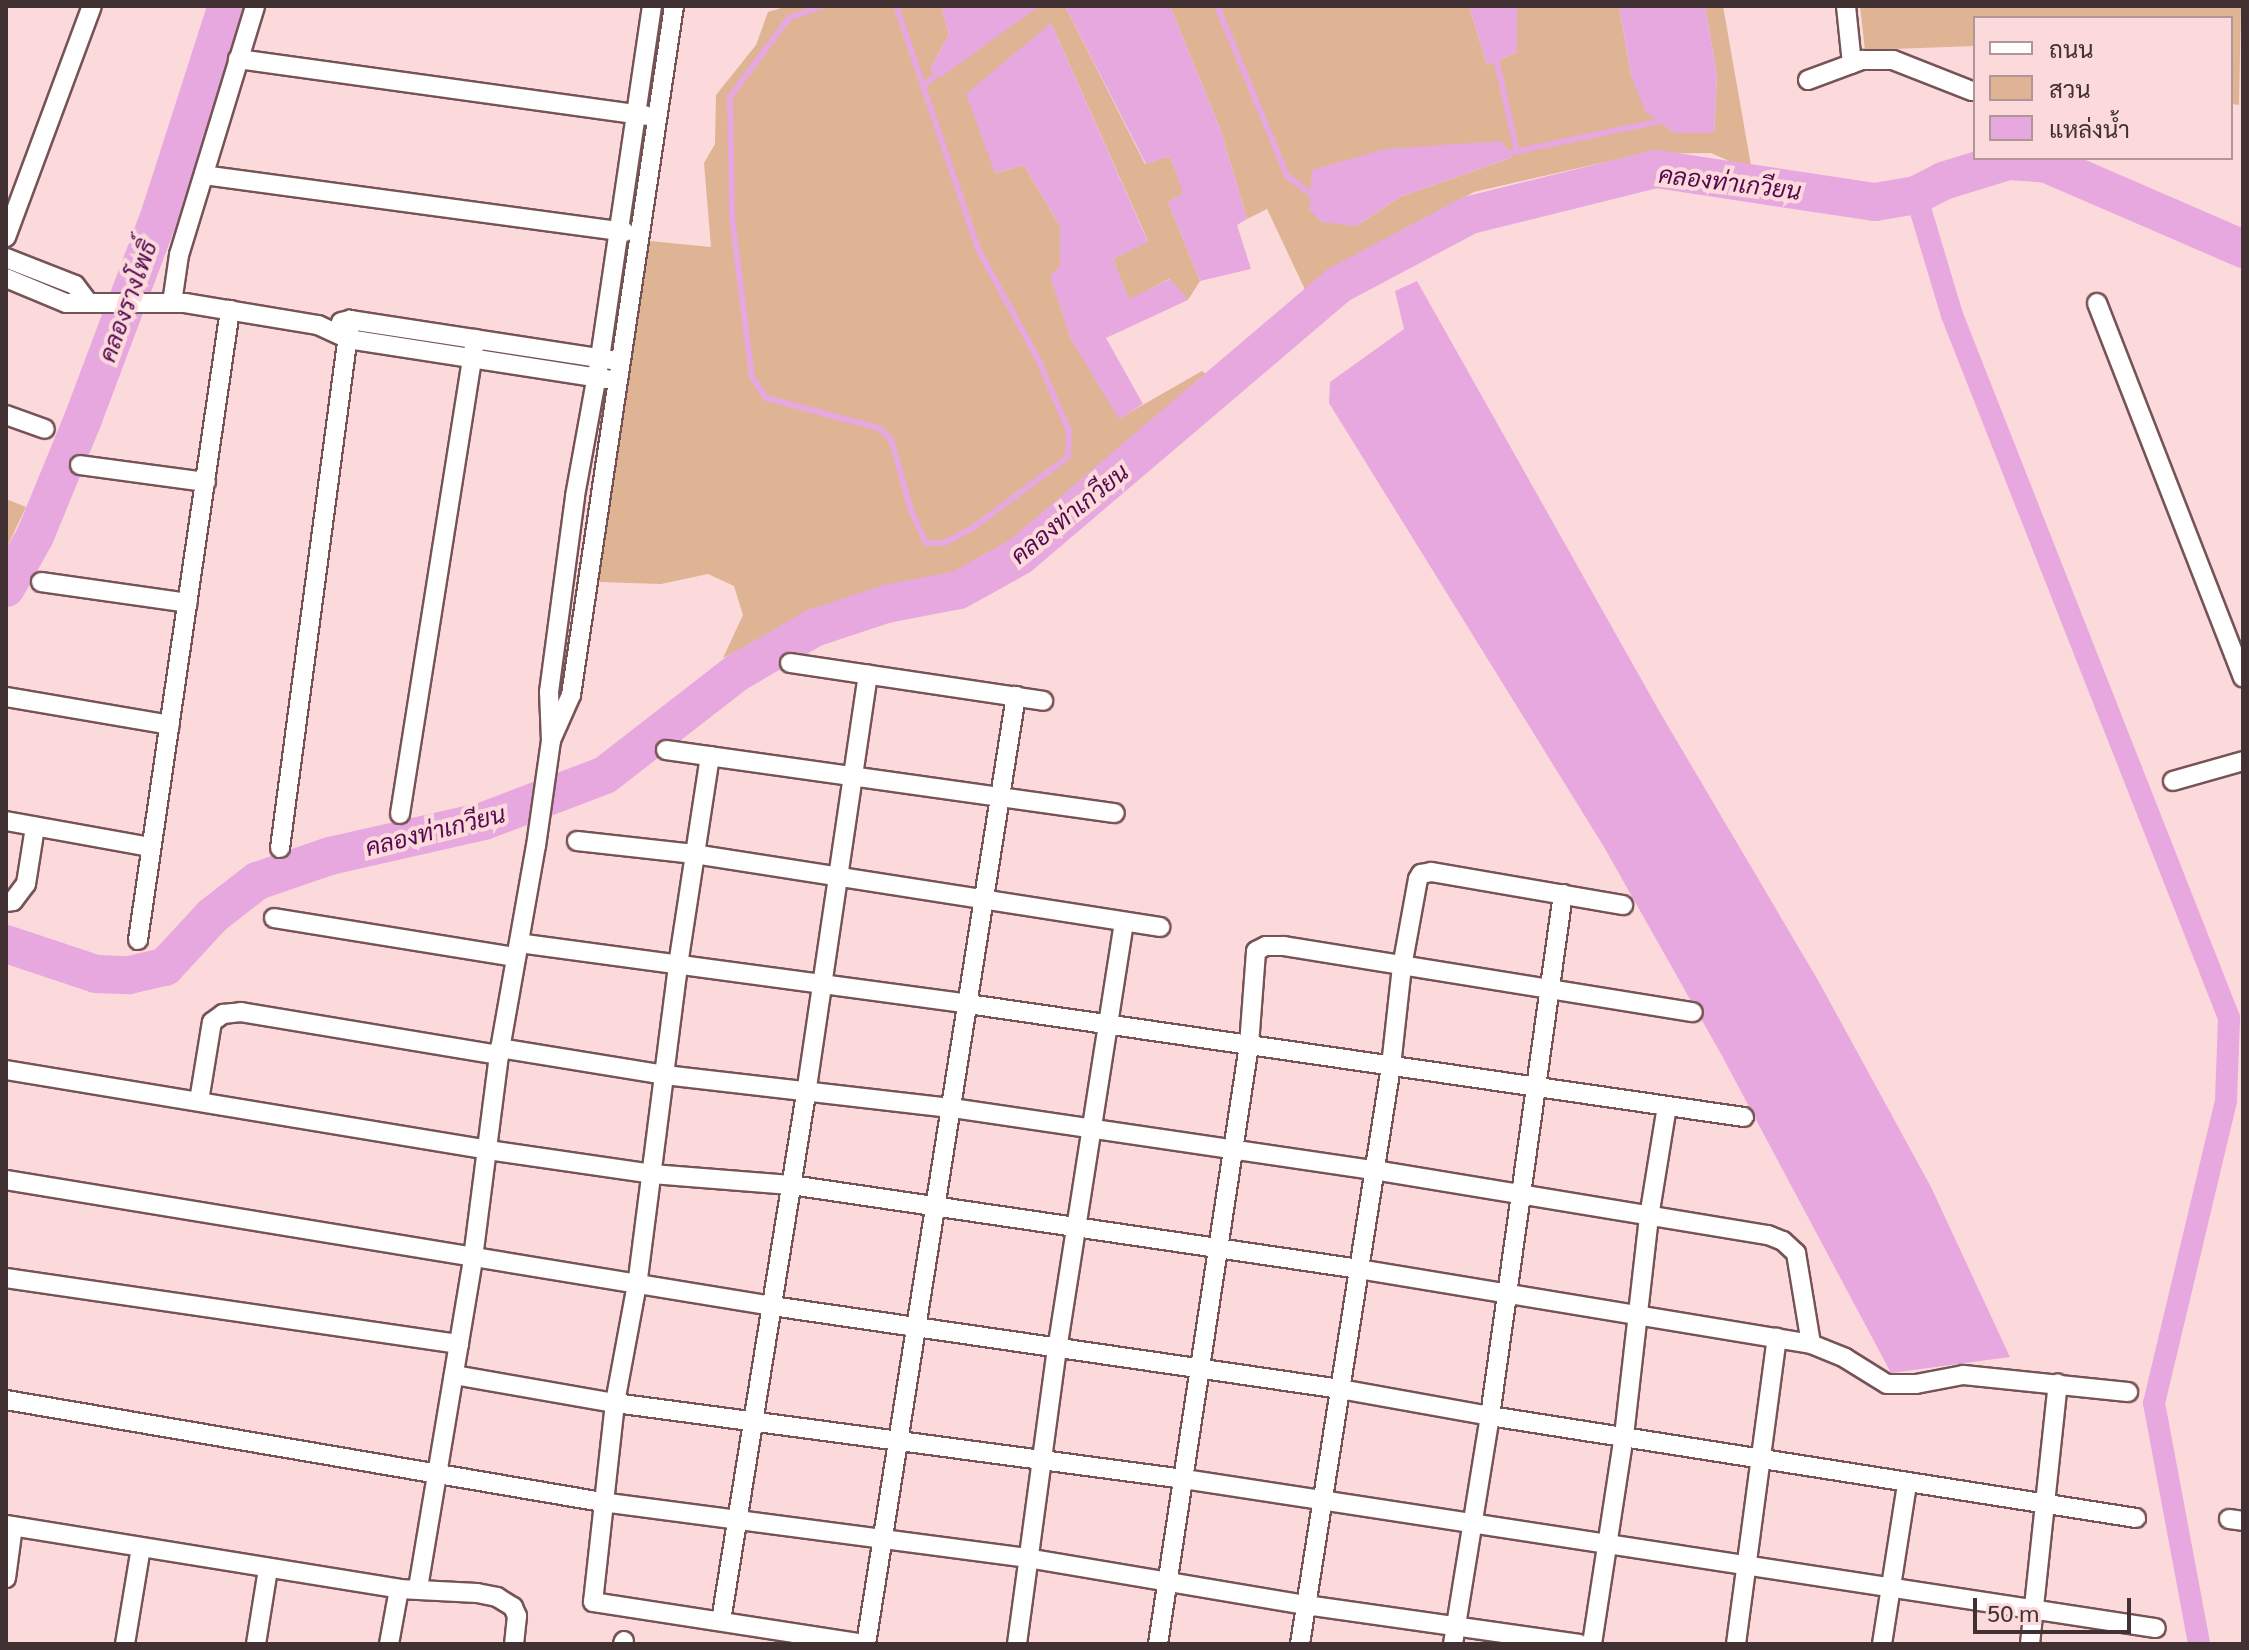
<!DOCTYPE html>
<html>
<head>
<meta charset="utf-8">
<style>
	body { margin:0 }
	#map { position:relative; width:2249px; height:1650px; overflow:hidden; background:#fcdadb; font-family:Georgia,Sarabun,serif }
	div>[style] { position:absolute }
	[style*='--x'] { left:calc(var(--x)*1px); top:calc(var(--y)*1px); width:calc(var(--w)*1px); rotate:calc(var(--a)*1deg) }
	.green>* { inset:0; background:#deb494 }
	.water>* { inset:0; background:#e7a8e0 }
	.stream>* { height:6px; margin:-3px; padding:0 3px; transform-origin:3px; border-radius:3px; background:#e7a8e0 }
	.canal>* { height:22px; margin:-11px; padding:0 11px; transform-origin:11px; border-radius:11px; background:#e7a8e0 }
	.river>* { height:38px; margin:-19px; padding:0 19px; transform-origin:19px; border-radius:19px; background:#e7a8e0 }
	.roads { filter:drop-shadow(2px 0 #765355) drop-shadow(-2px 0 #765355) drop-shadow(0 2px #765355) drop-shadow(0 -2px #765355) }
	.street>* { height:18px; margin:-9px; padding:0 9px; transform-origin:9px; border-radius:9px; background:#fff }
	span { translate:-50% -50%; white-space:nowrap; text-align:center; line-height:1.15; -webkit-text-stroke:8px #fcdadb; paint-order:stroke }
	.water-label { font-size:24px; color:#540951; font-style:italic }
	.frame { position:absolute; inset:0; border:8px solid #413132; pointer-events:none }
	.legend { position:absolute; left:1973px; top:16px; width:260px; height:144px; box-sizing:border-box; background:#fcdadb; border:2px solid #b19697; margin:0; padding:10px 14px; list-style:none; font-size:24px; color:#413132 }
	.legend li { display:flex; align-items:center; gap:16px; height:40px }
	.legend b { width:40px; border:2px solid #b19697 }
	.scale { position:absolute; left:1973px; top:1598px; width:158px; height:36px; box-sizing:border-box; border:4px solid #413132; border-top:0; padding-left:10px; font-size:24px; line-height:28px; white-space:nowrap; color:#413132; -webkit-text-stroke:6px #fcdadb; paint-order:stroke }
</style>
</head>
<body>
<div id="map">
	<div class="green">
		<i style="clip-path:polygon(788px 6px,941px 6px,949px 34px,930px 70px,1038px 6px,1065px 6px,1145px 164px,1170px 156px,1184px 193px,1168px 202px,1200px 281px,1188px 300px,1169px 279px,1129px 300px,1113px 259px,1148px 241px,1051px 23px,995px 173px,1024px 165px,1060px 226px,1060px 267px,1051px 276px,1071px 339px,1120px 418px,1202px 371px,1219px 384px,1119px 461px,1102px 464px,984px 565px,938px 585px,819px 609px,723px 658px,743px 615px,734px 586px,708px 574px,661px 584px,599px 582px,650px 241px,711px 247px,704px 163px,715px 144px,716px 95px,756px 45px,768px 12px)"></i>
		<i style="clip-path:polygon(evenodd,1170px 6px,1469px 6px,1487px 65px,1517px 52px,1517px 6px,1619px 6px,1631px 75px,1714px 133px,1717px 75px,1705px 6px,1723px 6px,1752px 171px,1711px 153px,1640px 154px,1474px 192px,1395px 235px,1309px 298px,1267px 209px,1247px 219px,1221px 131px,1170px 6px,1385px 149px,1513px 157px,1400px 197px,1356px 226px,1385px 149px)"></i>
		<i style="clip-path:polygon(1860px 6px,2241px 6px,2239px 105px,2231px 104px,2231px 18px,1975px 18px,1975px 46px,1865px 50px)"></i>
		<i style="clip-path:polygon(6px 499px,26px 507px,6px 549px)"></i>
	</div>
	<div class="water">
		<i style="clip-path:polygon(941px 6px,1038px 6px,1038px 7px,941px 77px,930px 70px,949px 34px)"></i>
		<i style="clip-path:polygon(1065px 6px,1170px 6px,1221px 131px,1247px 219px,1237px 225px,1251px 269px,1200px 281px,1168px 202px,1183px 193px,1170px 156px,1146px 164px)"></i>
		<i style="clip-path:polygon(1469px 6px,1517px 6px,1517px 52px,1487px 65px)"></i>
		<i style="clip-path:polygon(1619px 6px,1705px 6px,1717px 75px,1714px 133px,1674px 133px,1645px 111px,1631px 75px)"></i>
		<i style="clip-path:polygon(1051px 23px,1148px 242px,1113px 259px,1129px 299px,1170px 279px,1188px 300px,1106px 338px,1143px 404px,1119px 419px,1071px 339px,1050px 276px,1060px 267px,1060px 226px,1024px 165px,995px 173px,966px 94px)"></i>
		<i style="clip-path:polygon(1501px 141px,1513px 157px,1400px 197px,1356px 226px,1321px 222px,1309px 209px,1312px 170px,1385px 149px)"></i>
		<i style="clip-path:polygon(1417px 281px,1658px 709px,1819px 982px,1931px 1187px,2010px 1357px,1891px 1373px,1721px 1054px,1604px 847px,1329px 403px,1330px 382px,1404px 329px,1395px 291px)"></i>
	</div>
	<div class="stream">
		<i style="--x:822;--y:6;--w:35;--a:160"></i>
		<i style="--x:789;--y:18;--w:99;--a:126.8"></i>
		<i style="--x:730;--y:97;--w:120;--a:89"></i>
		<i style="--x:732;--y:217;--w:161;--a:82.9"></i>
		<i style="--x:752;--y:377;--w:25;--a:56"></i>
		<i style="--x:766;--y:398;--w:117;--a:14.9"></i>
		<i style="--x:879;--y:428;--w:16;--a:43"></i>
		<i style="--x:891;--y:439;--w:74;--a:74.3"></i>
		<i style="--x:911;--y:510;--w:36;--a:66"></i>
		<i style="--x:926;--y:543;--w:18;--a:0"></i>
		<i style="--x:944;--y:543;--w:34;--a:-28"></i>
		<i style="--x:974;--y:527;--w:117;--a:-36.7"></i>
		<i style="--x:1068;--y:457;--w:26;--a:-88"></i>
		<i style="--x:1069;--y:431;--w:78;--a:-113.3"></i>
		<i style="--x:1038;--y:359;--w:125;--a:-118.6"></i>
		<i style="--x:978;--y:249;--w:256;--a:-108.6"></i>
		<i style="--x:1217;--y:6;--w:184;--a:67.6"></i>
		<i style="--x:1287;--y:176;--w:36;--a:37"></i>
		<i style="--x:1495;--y:54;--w:100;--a:77.3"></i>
		<i style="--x:923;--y:86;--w:25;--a:-40"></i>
		<i style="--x:1504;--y:154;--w:165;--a:-11.9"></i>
	</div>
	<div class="canal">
		<i style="--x:1916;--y:195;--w:125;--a:73.3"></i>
		<i style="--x:1952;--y:315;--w:756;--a:68.49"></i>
		<i style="--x:2229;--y:1018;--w:83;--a:92.1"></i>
		<i style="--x:2226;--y:1101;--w:310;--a:103.4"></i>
		<i style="--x:2154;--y:1403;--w:245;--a:79.4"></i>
	</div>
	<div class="river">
		<i style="--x:6;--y:588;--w:60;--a:-60.9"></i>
		<i style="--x:35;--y:536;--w:126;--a:-67.7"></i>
		<i style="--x:83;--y:419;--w:222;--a:-69.4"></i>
		<i style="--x:161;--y:211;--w:215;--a:-72.2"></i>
		<i style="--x:6;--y:944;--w:95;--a:18.4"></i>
		<i style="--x:96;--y:974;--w:33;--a:2"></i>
		<i style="--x:129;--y:975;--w:37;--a:-13"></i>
		<i style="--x:165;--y:967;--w:69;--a:-47.3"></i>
		<i style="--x:212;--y:916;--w:57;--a:-37.9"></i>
		<i style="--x:257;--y:881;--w:77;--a:-18.9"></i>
		<i style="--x:330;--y:856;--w:158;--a:-12.8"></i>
		<i style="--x:484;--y:821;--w:129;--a:-20.8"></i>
		<i style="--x:605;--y:775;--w:168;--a:-37.8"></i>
		<i style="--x:738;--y:672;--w:88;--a:-30.1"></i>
		<i style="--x:814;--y:628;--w:76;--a:-18.4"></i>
		<i style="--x:886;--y:604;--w:74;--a:-10.9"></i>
		<i style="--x:959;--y:590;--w:70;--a:-29.1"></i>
		<i style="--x:1020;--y:556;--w:420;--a:-40.4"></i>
		<i style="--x:1340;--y:284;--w:147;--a:-28"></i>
		<i style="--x:1470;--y:215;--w:192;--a:-13.9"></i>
		<i style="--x:1656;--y:169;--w:221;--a:8.6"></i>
		<i style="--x:1875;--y:202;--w:42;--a:-9.7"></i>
		<i style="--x:1916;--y:195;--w:30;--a:-27"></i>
		<i style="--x:1943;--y:181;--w:68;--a:-17.1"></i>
		<i style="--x:2008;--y:161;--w:39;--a:4"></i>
		<i style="--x:2047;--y:164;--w:214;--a:23.4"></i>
	</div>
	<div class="roads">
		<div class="street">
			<i style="--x:1846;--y:6;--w:58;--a:84.1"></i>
			<i style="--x:238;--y:59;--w:413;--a:7.9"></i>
			<i style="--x:1808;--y:80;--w:58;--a:-20.3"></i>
			<i style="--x:1862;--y:60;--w:31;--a:0"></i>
			<i style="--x:1893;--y:60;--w:85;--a:21.4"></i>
			<i style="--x:204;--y:175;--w:425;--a:7.7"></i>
			<i style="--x:6;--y:237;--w:246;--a:-69.6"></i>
			<i style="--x:6;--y:258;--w:74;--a:21.4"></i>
			<i style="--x:75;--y:285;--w:21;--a:53"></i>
			<i style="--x:6;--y:278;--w:65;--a:22.6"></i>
			<i style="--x:66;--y:303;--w:119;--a:0"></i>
			<i style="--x:185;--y:303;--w:135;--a:9.4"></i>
			<i style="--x:318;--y:325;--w:33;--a:25"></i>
			<i style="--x:348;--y:339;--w:262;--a:8.8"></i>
			<i style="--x:172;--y:303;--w:49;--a:-81.7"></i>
			<i style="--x:179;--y:255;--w:260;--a:-73"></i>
			<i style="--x:2097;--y:303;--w:402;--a:68.7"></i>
			<i style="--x:341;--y:322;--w:9;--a:-13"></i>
			<i style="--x:350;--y:320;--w:265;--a:8.7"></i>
			<i style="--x:6;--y:415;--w:41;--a:19.7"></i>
			<i style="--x:80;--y:465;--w:127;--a:7.7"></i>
			<i style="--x:41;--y:582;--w:148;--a:8.1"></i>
			<i style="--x:790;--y:663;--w:256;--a:8.5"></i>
			<i style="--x:6;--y:697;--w:166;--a:9.7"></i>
			<i style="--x:552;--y:738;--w:47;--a:-66.2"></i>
			<i style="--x:571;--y:695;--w:697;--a:-81.5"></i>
			<i style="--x:666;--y:750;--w:453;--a:8"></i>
			<i style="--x:710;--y:756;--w:212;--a:98.7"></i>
			<i style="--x:678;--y:966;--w:321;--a:97.3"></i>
			<i style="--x:637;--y:1284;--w:121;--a:100.5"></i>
			<i style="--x:615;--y:1403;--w:200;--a:96.3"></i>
			<i style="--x:593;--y:1602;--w:275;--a:8.8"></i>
			<i style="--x:2173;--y:781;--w:73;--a:-15.9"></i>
			<i style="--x:400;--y:814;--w:481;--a:-81"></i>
			<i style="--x:6;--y:821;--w:147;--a:10.2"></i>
			<i style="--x:577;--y:841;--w:118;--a:6.3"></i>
			<i style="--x:694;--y:854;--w:472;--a:8.9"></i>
			<i style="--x:280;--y:848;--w:533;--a:-82.45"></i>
			<i style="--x:6;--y:902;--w:7;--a:-8"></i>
			<i style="--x:13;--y:901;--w:21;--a:-53"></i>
			<i style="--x:26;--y:884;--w:58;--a:-81"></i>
			<i style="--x:274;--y:918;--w:245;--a:9.2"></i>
			<i style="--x:138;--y:940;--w:637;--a:-81.69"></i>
			<i style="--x:519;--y:943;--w:453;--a:7.7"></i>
			<i style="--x:968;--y:1004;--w:784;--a:8.29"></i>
			<i style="--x:500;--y:1048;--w:167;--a:9.3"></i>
			<i style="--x:665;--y:1075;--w:289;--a:6.6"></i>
			<i style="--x:952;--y:1108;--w:427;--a:8.4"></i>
			<i style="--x:1374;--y:1170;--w:399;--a:9.4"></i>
			<i style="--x:1768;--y:1235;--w:16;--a:22"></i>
			<i style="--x:1783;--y:1241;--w:18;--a:43"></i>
			<i style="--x:1796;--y:1253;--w:92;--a:80.6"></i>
			<i style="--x:1811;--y:1344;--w:37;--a:22"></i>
			<i style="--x:1845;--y:1358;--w:49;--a:31.8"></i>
			<i style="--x:1887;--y:1384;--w:29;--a:0"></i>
			<i style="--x:1916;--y:1384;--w:48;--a:-10.8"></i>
			<i style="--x:1963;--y:1375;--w:166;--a:5.9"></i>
			<i style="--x:6;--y:1070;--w:489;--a:9.4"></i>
			<i style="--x:488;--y:1150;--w:166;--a:8.3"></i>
			<i style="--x:652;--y:1174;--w:139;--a:4.5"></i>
			<i style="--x:791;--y:1185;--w:574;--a:8.41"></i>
			<i style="--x:1359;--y:1269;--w:458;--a:9.4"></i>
			<i style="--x:199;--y:1101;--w:80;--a:-80.7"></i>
			<i style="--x:212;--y:1022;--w:14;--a:-36"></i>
			<i style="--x:223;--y:1014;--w:18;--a:-6"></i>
			<i style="--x:241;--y:1012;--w:262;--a:9.5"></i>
			<i style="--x:6;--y:1180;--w:776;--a:9.34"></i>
			<i style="--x:772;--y:1306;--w:574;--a:8.31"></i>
			<i style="--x:1340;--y:1389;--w:152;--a:10.2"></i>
			<i style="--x:1490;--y:1416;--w:654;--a:8.97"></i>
			<i style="--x:6;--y:1278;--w:458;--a:8.3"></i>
			<i style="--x:454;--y:1375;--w:163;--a:9.9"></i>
			<i style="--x:615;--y:1403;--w:574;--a:7.61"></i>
			<i style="--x:1184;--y:1479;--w:983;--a:8.72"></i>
			<i style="--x:6;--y:1400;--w:605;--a:9.71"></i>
			<i style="--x:602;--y:1502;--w:429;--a:7.5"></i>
			<i style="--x:1027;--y:1558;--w:283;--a:9.6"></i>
			<i style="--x:1306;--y:1605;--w:276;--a:8.1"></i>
			<i style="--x:2229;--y:1519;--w:14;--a:8"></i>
			<i style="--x:6;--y:1525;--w:398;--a:9.2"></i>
			<i style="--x:399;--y:1589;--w:78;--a:2.9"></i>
			<i style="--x:477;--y:1593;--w:20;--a:11"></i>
			<i style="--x:497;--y:1597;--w:19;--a:32"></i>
			<i style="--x:513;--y:1607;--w:10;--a:66"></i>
			<i style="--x:517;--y:1616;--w:28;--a:96"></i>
			<i style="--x:6;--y:1578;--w:52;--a:-82.3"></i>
			<i style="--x:418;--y:1588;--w:335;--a:-80.5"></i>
			<i style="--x:473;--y:1258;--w:205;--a:-82.7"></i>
			<i style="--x:499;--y:1055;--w:212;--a:-80"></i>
			<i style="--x:536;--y:846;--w:106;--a:-81.9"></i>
			<i style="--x:551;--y:741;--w:49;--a:-92.3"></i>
			<i style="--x:549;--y:692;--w:198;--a:-82.4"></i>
			<i style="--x:575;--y:496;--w:140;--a:-79.7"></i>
			<i style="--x:600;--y:358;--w:356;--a:-81.6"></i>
			<i style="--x:721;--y:1621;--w:534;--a:-80.84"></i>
			<i style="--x:806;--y:1094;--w:424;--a:-81.6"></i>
			<i style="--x:125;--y:1644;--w:98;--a:-80.6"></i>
			<i style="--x:256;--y:1644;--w:76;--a:-80.9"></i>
			<i style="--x:389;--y:1644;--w:56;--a:-79.7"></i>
			<i style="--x:623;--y:1644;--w:3;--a:-72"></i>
			<i style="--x:866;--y:1644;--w:960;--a:-81.01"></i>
			<i style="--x:1017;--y:1644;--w:297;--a:-82.3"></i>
			<i style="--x:1057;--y:1350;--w:432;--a:-81.1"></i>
			<i style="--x:1158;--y:1644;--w:606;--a:-81.36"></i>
			<i style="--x:1249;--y:1045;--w:94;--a:-85.7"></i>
			<i style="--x:1256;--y:951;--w:11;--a:-27"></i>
			<i style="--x:1266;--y:946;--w:18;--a:0"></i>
			<i style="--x:1284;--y:946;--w:414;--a:9.2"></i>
			<i style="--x:1300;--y:1644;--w:585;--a:-81.05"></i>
			<i style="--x:1391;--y:1066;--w:100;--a:-83.7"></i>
			<i style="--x:1402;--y:967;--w:89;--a:-79.7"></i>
			<i style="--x:1418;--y:879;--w:6;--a:-59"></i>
			<i style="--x:1421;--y:874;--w:10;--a:-11"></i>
			<i style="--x:1431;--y:872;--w:195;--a:9.8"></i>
			<i style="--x:1453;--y:1644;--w:231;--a:-80.8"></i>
			<i style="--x:1490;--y:1416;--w:527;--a:-82.04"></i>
			<i style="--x:1592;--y:1644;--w:210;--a:-81.3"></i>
			<i style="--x:1624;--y:1436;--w:220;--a:-83.5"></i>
			<i style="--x:1649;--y:1217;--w:112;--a:-80.8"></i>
			<i style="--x:1736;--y:1644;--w:309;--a:-82.4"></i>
			<i style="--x:1882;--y:1644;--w:162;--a:-81.1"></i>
			<i style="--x:2030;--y:1644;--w:262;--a:-83.9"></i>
		</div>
	</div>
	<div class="water-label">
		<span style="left:1730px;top:182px;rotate:7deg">คลองท่าเกวียน</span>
		<span style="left:127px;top:301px;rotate:-70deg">คลองรางโพธิ์</span>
		<span style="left:1069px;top:513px;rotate:-39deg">คลองท่าเกวียน</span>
		<span style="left:435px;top:830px;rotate:-14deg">คลองท่าเกวียน</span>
	</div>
	<div class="frame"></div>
	<ul class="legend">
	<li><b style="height:10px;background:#fff"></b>ถนน</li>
	<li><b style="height:22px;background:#deb494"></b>สวน</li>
	<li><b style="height:22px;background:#e7a8e0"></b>แหล่งน้ำ</li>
	</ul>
	<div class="scale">50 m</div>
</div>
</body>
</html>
